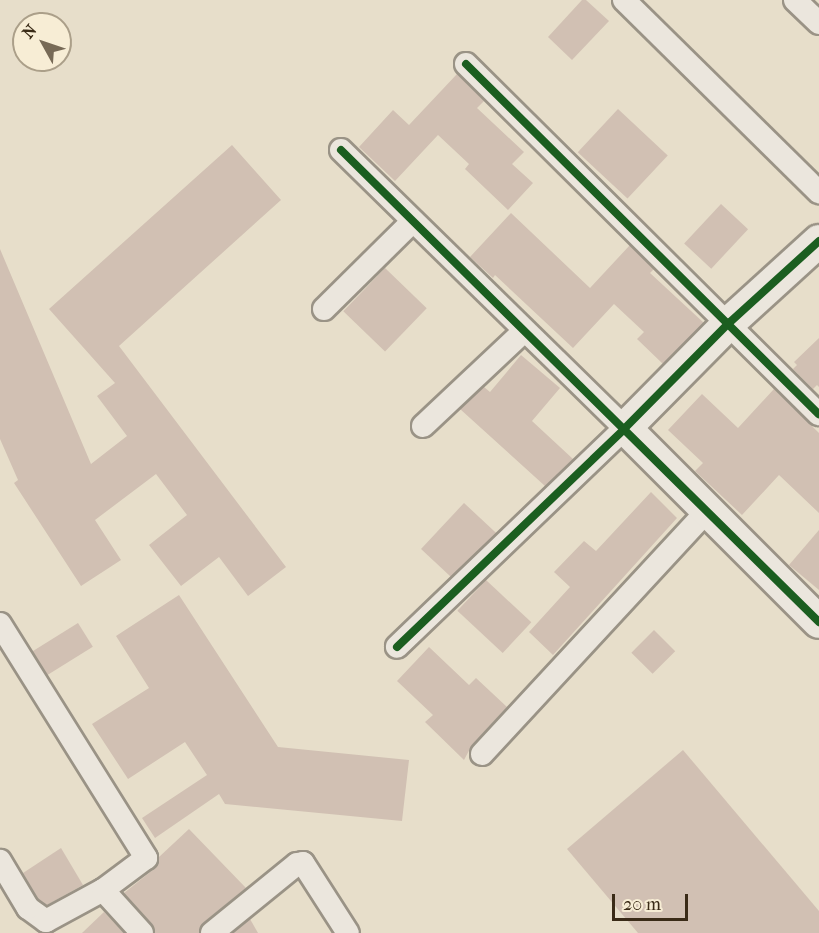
<!DOCTYPE html>
<html>
<head>
<meta charset="utf-8">
<style>
	body { margin:0 }
	#map { position:relative; width:819px; height:933px; overflow:hidden; background:#e7deca; font-family:"IM FELL French Canon",serif }
	div>[style] { position:absolute }
	[style*='--x'] { left:calc(var(--x)*1px); top:calc(var(--y)*1px); width:calc(var(--w)*1px); rotate:calc(var(--a)*1deg) }
	.building>* { inset:0; background:#d1c0b3; transform-origin:0 0 }
	.roads { filter:drop-shadow(2px 0 #9a9386) drop-shadow(-2px 0 #9a9386) drop-shadow(0 2px #9a9386) drop-shadow(0 -2px #9a9386) }
	.street>* { height:22px; margin:-11px; padding:0 11px; transform-origin:11px; border-radius:11px; background:#ebe6dd }
	.secondary>* { height:32px; margin:-16px; padding:0 16px; transform-origin:16px; border-radius:16px; background:#ebe6dd }
	.cycleway>* { height:8px; margin:-4px; padding:0 4px; transform-origin:4px; border-radius:4px; background:#1b5e20 }
	span { translate:-50% -50%; white-space:nowrap; text-align:center; line-height:1.15; -webkit-text-stroke:5px #f7edd5; paint-order:stroke }
	.north { position:absolute; left:12px; top:12px; width:60px; height:60px; box-sizing:border-box; background:#f7edd5; border:2px solid #ab9f89; border-radius:50%; rotate:310deg; font-size:16px; font-weight:700; line-height:24px; text-align:center; color:#3a2b17 }
	.north::after { content:''; display:block; margin:auto; width:21px; height:27px; background:#776a56; clip-path:polygon(50% 0,100% 100%,50% 72%,0 100%) }
	.scale { position:absolute; left:612px; top:894px; width:76px; height:27px; box-sizing:border-box; border:3px solid #3a2b17; border-top:0; padding-left:8px; font-size:18px; line-height:21px; white-space:nowrap; color:#3a2b17; -webkit-text-stroke:4px #f7edd5; paint-order:stroke }
</style>
</head>
<body>
<div id="map">
	<div class="building">
		<i style="clip-path:polygon(582px 0,586px 0,609px 21px,572px 60px,548px 37px)"></i>
		<i style="clip-path:polygon(457px 74px,484px 101px,477px 108px,524px 152px,512px 164px,533px 183px,508px 210px,465px 169px,469px 164px,438px 135px,395px 181px,359px 147px,393px 110px,409px 125px)"></i>
		<i style="left:618px;top:109px;width:68px;height:59px;rotate:43deg"></i>
		<i style="clip-path:polygon(232px 145px,281px 200px,119px 346px,286px 567px,248px 596px,219px 557px,181px 586px,149px 545px,187px 515px,156px 474px,95px 520px,121px 560px,81px 586px,14px 483px,18px 480px,0 439px,0 249px,91px 464px,127px 436px,97px 396px,115px 383px,49px 309px)"></i>
		<i style="left:721px;top:204px;width:37px;height:54px;rotate:43deg"></i>
		<i style="clip-path:polygon(511px 213px,590px 288px,630px 245px,654px 269px,650px 273px,704px 323px,663px 364px,637px 339px,644px 332px,614px 304px,573px 348px,495px 275px,493px 278px,470px 257px)"></i>
		<i style="left:385px;top:268px;width:58px;height:60px;rotate:44deg"></i>
		<i style="clip-path:polygon(819px 338px,819px 387px,817px 385px,813px 389px,793px 369px,797px 365px,794px 362px)"></i>
		<i style="clip-path:polygon(521px 355px,560px 388px,532px 421px,573px 459px,545px 486px,460px 409px,484px 387px,490px 392px)"></i>
		<i style="clip-path:polygon(774px 389px,819px 433px,819px 513px,779px 475px,742px 515px,695px 471px,703px 463px,668px 430px,702px 394px,738px 428px)"></i>
		<i style="clip-path:polygon(651px 492px,677px 518px,553px 655px,529px 632px,570px 587px,554px 572px,584px 541px,596px 551px)"></i>
		<i style="left:464px;top:503px;width:44px;height:63px;rotate:43deg"></i>
		<i style="clip-path:polygon(819px 530px,819px 590px,789px 565px)"></i>
		<i style="left:486px;top:580px;width:62px;height:42px;rotate:43deg"></i>
		<i style="clip-path:polygon(179px 595px,278px 747px,409px 760px,402px 821px,225px 804px,219px 794px,155px 838px,142px 818px,207px 775px,185px 742px,128px 779px,92px 724px,149px 688px,116px 636px)"></i>
		<i style="left:78px;top:623px;width:28px;height:54px;rotate:58deg"></i>
		<i style="left:654px;top:630px;width:30px;height:32px;rotate:45deg"></i>
		<i style="clip-path:polygon(429px 647px,469px 685px,476px 678px,507px 707px,472px 745px,464px 760px,425px 722px,433px 715px,397px 681px)"></i>
		<i style="clip-path:polygon(683px 750px,819px 911px,819px 933px,638px 933px,567px 849px)"></i>
		<i style="clip-path:polygon(189px 829px,246px 888px,203px 923px,199px 933px,155px 933px,152px 924px,124px 893px,154px 869px,159px 857px)"></i>
		<i style="clip-path:polygon(61px 848px,83px 885px,47px 905px,38px 899px,23px 873px)"></i>
		<i style="clip-path:polygon(104px 912px,124px 933px,82px 933px)"></i>
		<i style="clip-path:polygon(250px 919px,258px 933px,233px 933px)"></i>
	</div>
	<div class="roads">
		<div class="street">
			<i style="--x:624;--y:0;--w:274;--a:44.6"></i>
			<i style="--x:795;--y:0;--w:33;--a:44"></i>
			<i style="--x:466;--y:64;--w:497;--a:44.8"></i>
			<i style="--x:341;--y:150;--w:397;--a:44.4"></i>
			<i style="--x:625;--y:428;--w:316;--a:136.2"></i>
			<i style="--x:324;--y:309;--w:125;--a:-44.7"></i>
			<i style="--x:423;--y:426;--w:139;--a:-43.2"></i>
			<i style="--x:0;--y:624;--w:276;--a:58"></i>
			<i style="--x:146;--y:858;--w:54;--a:143.3"></i>
			<i style="--x:103;--y:890;--w:65;--a:151.5"></i>
			<i style="--x:46;--y:921;--w:22;--a:-144"></i>
			<i style="--x:28;--y:908;--w:55;--a:-120.8"></i>
			<i style="--x:482;--y:754;--w:331;--a:-47.2"></i>
			<i style="--x:103;--y:890;--w:58;--a:47.8"></i>
			<i style="--x:212;--y:933;--w:109;--a:-39.1"></i>
			<i style="--x:297;--y:864;--w:6;--a:-9"></i>
			<i style="--x:303;--y:863;--w:83;--a:57.3"></i>
		</div>
		<div class="secondary">
			<i style="--x:819;--y:241;--w:122;--a:137.7"></i>
			<i style="--x:729;--y:323;--w:148;--a:134.7"></i>
			<i style="--x:625;--y:428;--w:274;--a:45"></i>
		</div>
	</div>
	<div class="cycleway">
		<i style="--x:466;--y:64;--w:497;--a:44.8"></i>
		<i style="--x:341;--y:150;--w:672;--a:44.64"></i>
		<i style="--x:397;--y:647;--w:316;--a:-43.8"></i>
		<i style="--x:625;--y:428;--w:148;--a:-45.3"></i>
		<i style="--x:729;--y:323;--w:122;--a:-42.3"></i>
	</div>
	<div class="north">N</div>
	<div class="scale">20 m</div>
</div>
</body>
</html>
